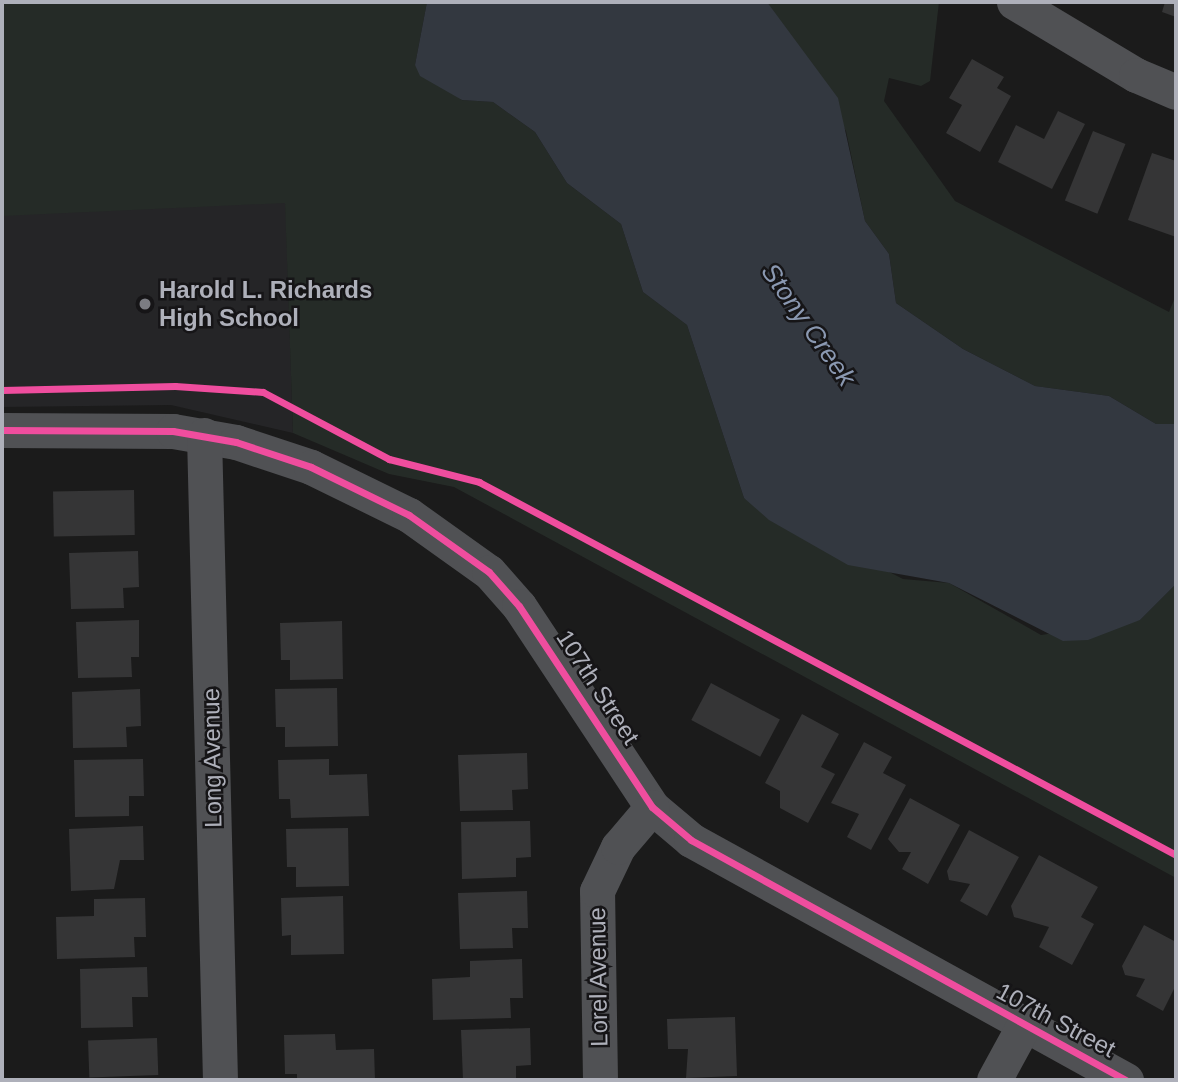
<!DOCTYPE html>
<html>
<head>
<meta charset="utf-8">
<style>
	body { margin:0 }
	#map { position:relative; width:1178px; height:1082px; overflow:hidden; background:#1b1b1b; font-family:Helvetica,sans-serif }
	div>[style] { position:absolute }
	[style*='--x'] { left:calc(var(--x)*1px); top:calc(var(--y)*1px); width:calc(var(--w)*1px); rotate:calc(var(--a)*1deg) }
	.built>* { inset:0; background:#252527 }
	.green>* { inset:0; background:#252b27 }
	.water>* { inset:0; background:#333840 }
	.building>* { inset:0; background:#353536; transform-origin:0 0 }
	.minor>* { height:35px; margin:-17.5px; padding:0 17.5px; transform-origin:17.5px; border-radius:17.5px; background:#505154 }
	.cycleway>* { height:7px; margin:-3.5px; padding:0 3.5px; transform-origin:3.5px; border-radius:3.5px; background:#ef4d9e }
	.dots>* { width:19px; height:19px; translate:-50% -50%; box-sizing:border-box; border:4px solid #161517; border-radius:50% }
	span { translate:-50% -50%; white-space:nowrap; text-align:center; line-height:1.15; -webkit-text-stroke:5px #161517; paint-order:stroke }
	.poi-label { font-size:24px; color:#aeb0ba; font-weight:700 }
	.left { translate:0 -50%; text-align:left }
	.street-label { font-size:24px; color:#aeb0ba }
	.water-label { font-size:26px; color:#8a98b1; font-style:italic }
	.frame { position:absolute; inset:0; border:4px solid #aeb0ba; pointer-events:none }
</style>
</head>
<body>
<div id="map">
	<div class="built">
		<i style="clip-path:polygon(2px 2px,279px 2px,293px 433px,171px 405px,2px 407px)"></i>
	</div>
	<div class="green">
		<i style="clip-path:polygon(2px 2px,427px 2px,415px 65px,462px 100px,493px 102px,535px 132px,567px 183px,621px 224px,643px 292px,687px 325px,744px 498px,903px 579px,949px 583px,1041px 635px,1140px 620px,1176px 584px,1176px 878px,454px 487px,389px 474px,293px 433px,285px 203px,2px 216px)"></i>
		<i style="clip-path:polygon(767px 2px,939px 2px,930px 81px,921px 86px,889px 78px,884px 101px,955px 201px,1169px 312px,1176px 295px,1176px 424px,1156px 424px,1109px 396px,1035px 386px,963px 349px,896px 303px,889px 254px,865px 221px,846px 131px)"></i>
	</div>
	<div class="water">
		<i style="clip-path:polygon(427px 2px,767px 2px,838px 98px,865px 221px,889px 254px,896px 303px,963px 349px,1035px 386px,1109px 396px,1156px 424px,1176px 424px,1176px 584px,1140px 620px,1088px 640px,1063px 641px,949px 583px,848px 565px,769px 520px,744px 498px,687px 325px,643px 292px,621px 224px,567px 183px,535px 132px,493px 102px,462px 100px,420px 76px,415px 65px)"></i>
	</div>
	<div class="building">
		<i style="clip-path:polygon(1165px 2px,1176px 2px,1176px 17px,1162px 12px)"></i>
		<i style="clip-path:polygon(972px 59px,1004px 77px,997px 88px,1011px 96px,980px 152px,946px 133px,962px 105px,949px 98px)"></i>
		<i style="clip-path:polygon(1058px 111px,1085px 124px,1052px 189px,998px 162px,1016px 125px,1044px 139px)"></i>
		<i style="left:1093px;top:131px;width:35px;height:75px;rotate:22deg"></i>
		<i style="clip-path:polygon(1152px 153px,1176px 161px,1176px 237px,1128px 220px)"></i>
		<i style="left:134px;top:490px;width:45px;height:81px;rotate:89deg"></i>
		<i style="clip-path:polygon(138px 551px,139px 587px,123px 588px,124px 608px,71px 609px,69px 553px)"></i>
		<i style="clip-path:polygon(139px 620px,139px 657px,131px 657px,132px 677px,78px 678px,76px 622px)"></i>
		<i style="clip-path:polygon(342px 621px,343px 679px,290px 680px,290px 660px,281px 660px,280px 623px)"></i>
		<i style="left:711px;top:683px;width:78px;height:42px;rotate:28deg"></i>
		<i style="clip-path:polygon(337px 688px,338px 746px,285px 747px,285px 727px,276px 727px,275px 689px)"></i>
		<i style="clip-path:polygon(140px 689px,141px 726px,126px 727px,127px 747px,73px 748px,72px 692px)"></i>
		<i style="clip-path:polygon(802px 714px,839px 734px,821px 767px,835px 774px,808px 823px,780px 808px,780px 791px,765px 783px)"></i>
		<i style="clip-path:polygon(864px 742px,892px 757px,883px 773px,906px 785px,871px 850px,847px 837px,859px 814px,831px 803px)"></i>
		<i style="clip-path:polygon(527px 753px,528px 789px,512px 790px,513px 810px,460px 811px,458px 755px)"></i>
		<i style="clip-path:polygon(143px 759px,144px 796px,129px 796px,129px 816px,75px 817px,74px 760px)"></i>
		<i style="clip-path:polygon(329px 759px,329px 775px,367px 774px,369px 816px,291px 818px,290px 799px,279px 799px,278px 760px)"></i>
		<i style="clip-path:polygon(910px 798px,960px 825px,928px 884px,902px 869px,911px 852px,899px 852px,888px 839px)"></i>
		<i style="clip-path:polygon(530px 821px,531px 857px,516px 858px,516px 877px,462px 879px,461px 822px)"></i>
		<i style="clip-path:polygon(143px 826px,144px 860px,120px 860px,114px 889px,71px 891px,69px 829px)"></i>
		<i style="clip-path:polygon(348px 828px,349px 886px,296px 887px,296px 867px,287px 867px,286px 829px)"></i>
		<i style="clip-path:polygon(969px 830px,1019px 857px,987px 916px,960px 901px,970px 884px,949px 880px,947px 871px)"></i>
		<i style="clip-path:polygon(1039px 855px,1098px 887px,1081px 917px,1094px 924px,1072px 965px,1039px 947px,1049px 927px,1014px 917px,1011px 906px)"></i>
		<i style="clip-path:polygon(527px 891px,528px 928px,512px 928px,513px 948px,460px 949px,458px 893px)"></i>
		<i style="clip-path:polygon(343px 896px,344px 954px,291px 955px,291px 935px,282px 936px,281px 898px)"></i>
		<i style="clip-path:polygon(145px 898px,146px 937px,134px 937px,135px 957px,57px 959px,56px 917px,94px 916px,94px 899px)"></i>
		<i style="clip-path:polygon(1144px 925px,1176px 942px,1176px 985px,1163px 1011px,1136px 996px,1145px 979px,1125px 975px,1122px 966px)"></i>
		<i style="clip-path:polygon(522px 959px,523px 998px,510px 998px,511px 1018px,433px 1020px,432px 979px,470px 977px,470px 961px)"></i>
		<i style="clip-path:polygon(147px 967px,148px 997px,132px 997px,133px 1027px,81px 1028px,80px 969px)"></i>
		<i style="clip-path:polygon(735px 1017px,737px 1076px,686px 1078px,688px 1049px,668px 1049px,667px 1019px)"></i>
		<i style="clip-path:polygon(530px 1028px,531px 1065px,516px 1066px,516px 1080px,463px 1080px,461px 1030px)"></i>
		<i style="clip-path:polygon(335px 1034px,336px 1050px,374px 1049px,375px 1080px,297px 1080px,297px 1074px,285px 1074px,284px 1035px)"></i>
		<i style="left:157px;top:1038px;width:37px;height:69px;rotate:88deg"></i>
	</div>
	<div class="minor">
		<i style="--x:1014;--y:2;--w:142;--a:30.9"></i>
		<i style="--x:1136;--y:75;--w:43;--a:23"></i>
		<i style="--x:2;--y:430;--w:171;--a:0.3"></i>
		<i style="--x:173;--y:431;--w:64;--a:9.9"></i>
		<i style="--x:236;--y:442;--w:79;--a:18.4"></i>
		<i style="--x:311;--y:467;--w:109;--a:26.1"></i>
		<i style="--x:409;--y:515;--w:98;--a:35.5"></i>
		<i style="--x:489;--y:572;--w:45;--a:48.6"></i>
		<i style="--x:519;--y:606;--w:241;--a:56.5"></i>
		<i style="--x:652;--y:807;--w:51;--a:40.2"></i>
		<i style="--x:691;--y:840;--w:497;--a:28.9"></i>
		<i style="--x:204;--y:435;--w:645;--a:88.58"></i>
		<i style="--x:600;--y:1080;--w:189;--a:-90.9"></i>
		<i style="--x:597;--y:891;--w:49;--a:-64.5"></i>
		<i style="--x:618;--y:847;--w:52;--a:-49.6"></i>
		<i style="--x:994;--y:1080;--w:63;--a:-61.4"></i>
	</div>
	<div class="cycleway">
		<i style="--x:2;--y:390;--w:173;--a:-1.3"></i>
		<i style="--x:175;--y:386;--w:88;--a:3.9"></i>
		<i style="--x:263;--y:392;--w:143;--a:28"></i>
		<i style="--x:389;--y:459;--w:93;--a:14.3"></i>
		<i style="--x:479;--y:482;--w:791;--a:28.15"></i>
		<i style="--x:2;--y:430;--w:171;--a:0.3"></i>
		<i style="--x:173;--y:431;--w:64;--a:9.9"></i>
		<i style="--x:236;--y:442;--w:79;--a:18.4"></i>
		<i style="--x:311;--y:467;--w:109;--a:26.1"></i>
		<i style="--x:409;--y:515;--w:98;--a:35.5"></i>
		<i style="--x:489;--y:572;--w:45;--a:48.6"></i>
		<i style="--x:519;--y:606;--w:241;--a:56.5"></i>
		<i style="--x:652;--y:807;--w:51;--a:40.2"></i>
		<i style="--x:691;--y:840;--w:497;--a:28.9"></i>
	</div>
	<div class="dots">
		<i style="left:145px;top:304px;background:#7b7c82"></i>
	</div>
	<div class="poi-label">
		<span class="left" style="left:159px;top:304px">Harold L. Richards<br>High School</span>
	</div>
	<div class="street-label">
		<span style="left:598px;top:687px;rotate:57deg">107th Street</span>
		<span style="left:212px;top:758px;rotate:-91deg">Long Avenue</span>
		<span style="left:598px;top:977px;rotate:-91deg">Lorel Avenue</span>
		<span style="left:1056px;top:1020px;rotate:28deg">107th Street</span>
	</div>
	<div class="water-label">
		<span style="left:808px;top:325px;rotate:55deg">Stony Creek</span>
	</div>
	<div class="frame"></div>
</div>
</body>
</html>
